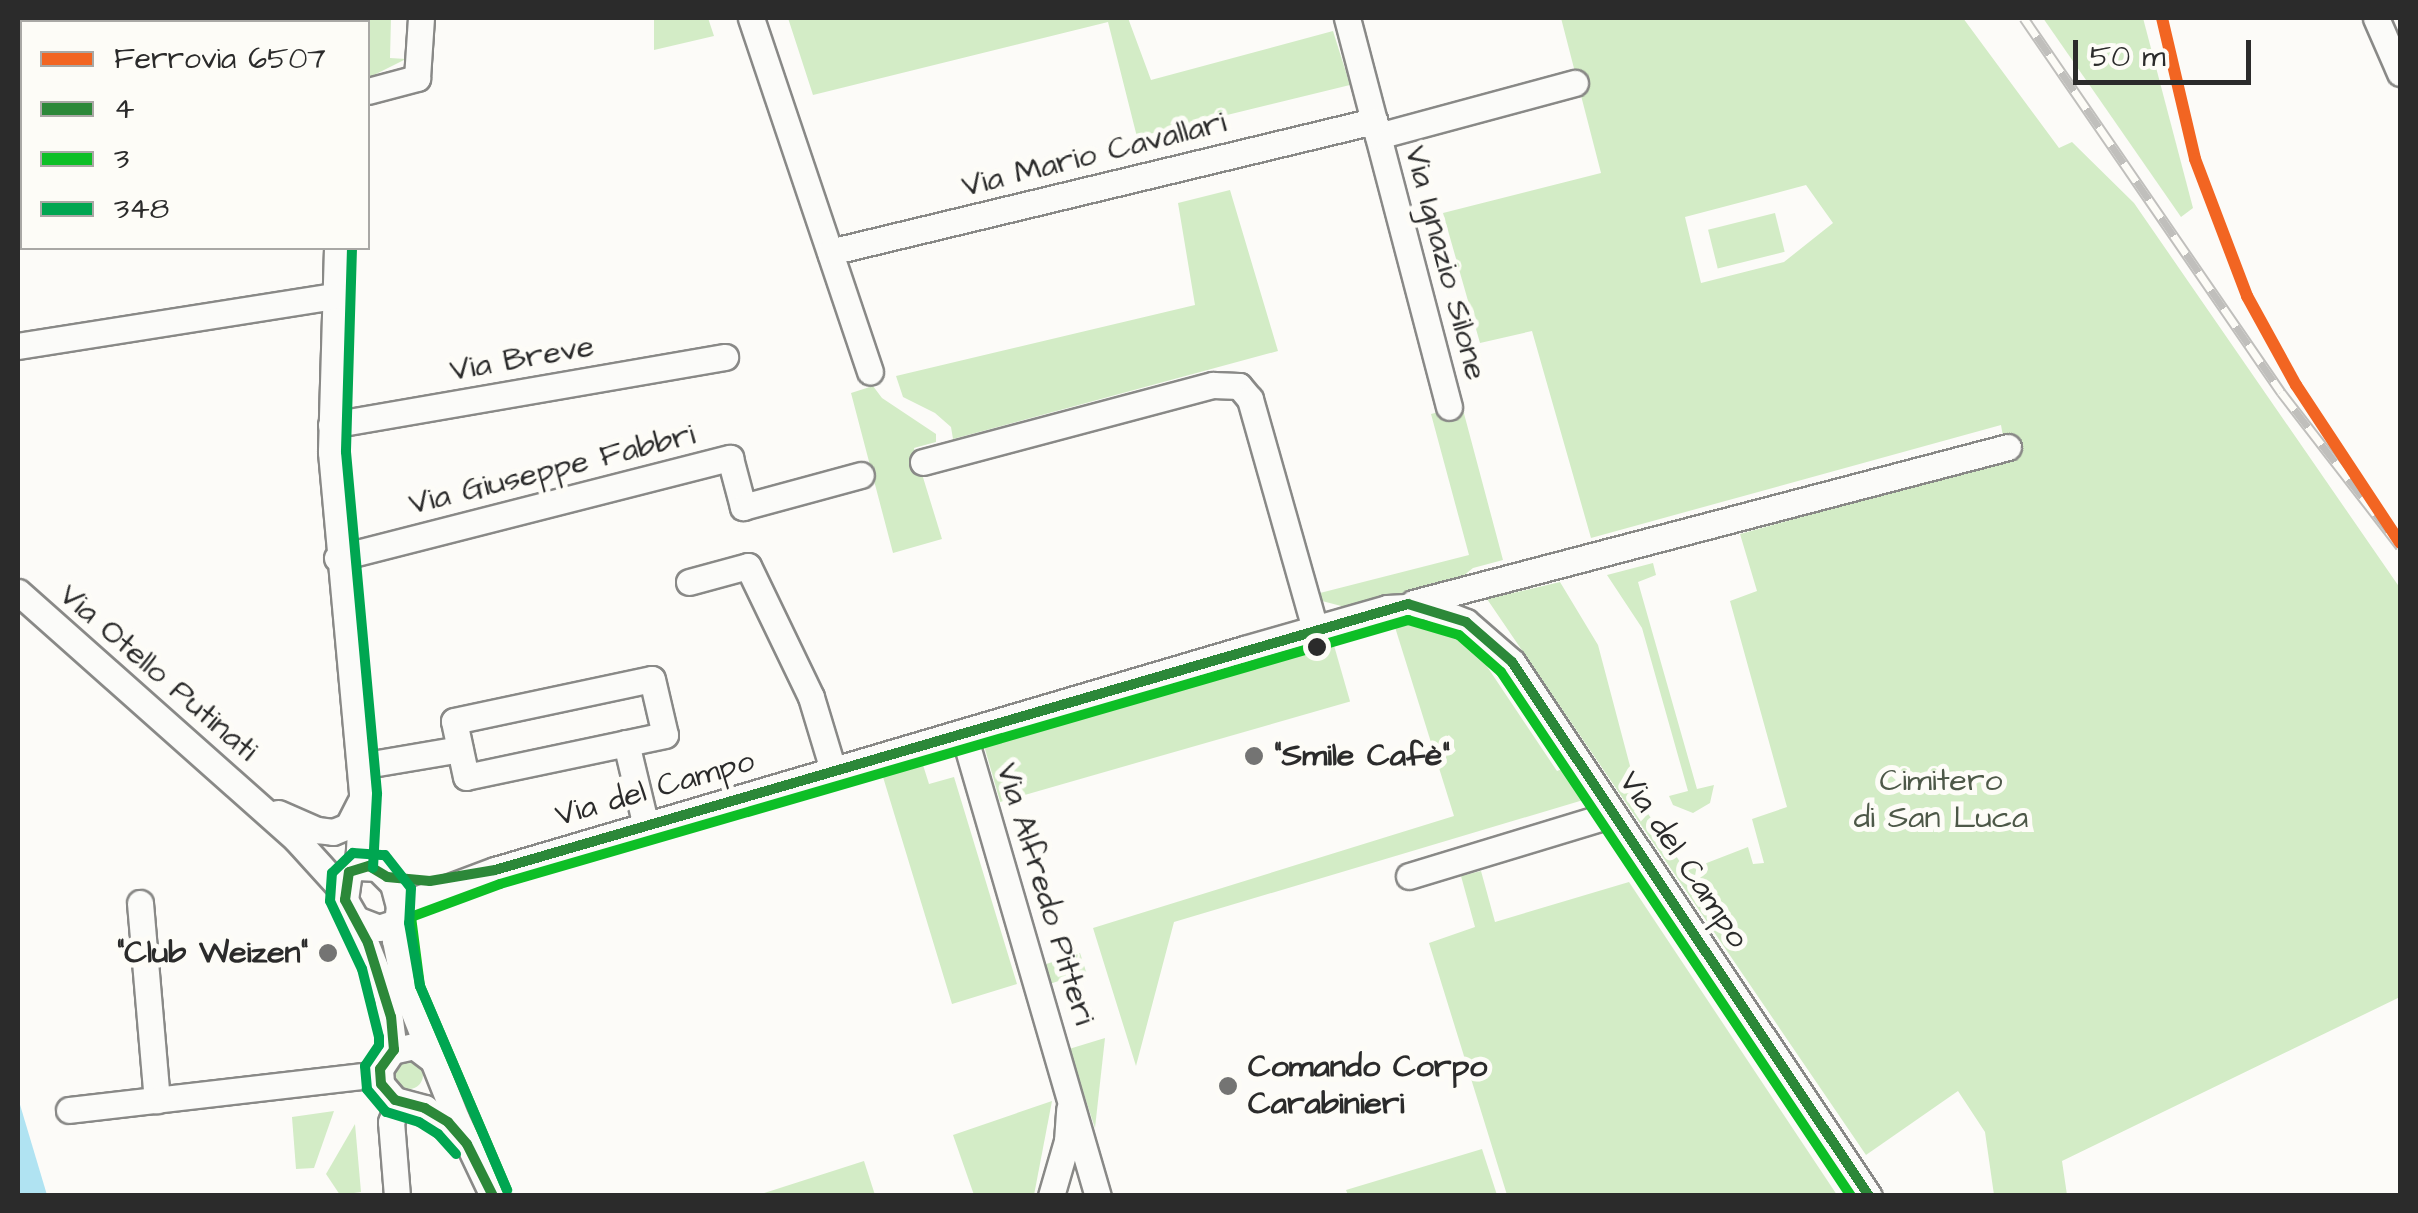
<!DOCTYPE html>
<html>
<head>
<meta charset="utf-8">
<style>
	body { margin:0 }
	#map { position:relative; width:2418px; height:1213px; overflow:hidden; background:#fcfbf8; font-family:"Architects Daughter",sans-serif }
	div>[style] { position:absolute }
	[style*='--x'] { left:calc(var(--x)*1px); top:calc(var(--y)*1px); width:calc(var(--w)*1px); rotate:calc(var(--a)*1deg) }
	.green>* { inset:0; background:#d3ecc6; transform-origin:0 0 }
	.round { border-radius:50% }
	.water>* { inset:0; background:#b0e3f2 }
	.roads { filter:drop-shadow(2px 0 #898987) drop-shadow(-2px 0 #898987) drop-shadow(0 2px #898987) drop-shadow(0 -2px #898987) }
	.street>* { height:25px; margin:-12.5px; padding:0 12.5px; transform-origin:12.5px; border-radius:12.5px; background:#fbfbf9 }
	.rail>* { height:11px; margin-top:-5.5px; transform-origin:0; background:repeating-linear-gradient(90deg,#fdfcf7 0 22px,#c0bfbc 0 44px); box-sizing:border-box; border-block:2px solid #c0bfbc }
	.bus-1>* { height:10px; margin:-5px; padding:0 5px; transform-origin:5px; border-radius:5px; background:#2c8839 }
	.bus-2>* { height:10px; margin:-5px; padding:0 5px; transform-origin:5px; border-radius:5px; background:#0dbf26 }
	.bus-3>* { height:10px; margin:-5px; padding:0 5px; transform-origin:5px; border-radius:5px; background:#00a651 }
	.rail-1>* { height:12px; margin:-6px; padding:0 6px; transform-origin:6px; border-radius:6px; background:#f26522 }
	.dots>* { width:28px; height:28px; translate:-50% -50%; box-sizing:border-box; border:5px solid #fdfcf7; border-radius:50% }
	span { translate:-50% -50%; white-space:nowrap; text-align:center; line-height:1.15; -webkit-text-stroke:10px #fdfcf7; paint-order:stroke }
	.street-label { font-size:32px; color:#2b2b2b }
	.poi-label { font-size:32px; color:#2b2b2b; font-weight:700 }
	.left { translate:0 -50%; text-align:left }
	.right { translate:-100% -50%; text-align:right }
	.park-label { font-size:32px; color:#4d5848 }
	.frame { position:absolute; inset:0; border:20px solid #2b2b2b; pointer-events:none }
	.legend { position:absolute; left:20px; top:20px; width:350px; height:230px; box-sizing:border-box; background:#fdfcf7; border:2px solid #a9a8a5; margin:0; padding:12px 18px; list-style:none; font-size:30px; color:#2b2b2b }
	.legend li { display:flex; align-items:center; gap:20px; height:50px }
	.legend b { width:50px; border:2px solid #a9a8a5 }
	.scale { position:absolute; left:2073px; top:40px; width:178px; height:45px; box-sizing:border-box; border:5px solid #2b2b2b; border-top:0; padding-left:12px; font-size:30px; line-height:35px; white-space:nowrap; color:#2b2b2b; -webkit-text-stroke:8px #fdfcf7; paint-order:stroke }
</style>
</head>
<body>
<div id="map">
	<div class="green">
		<i style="left:67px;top:18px;width:255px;height:4px"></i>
		<i style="clip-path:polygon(362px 18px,391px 18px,390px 58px,406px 59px,368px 78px,368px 22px,362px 22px)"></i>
		<i style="clip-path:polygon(654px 18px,708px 18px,714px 36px,654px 50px)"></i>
		<i style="clip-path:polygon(788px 18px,1128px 18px,1151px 80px,1333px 31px,1350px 85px,1137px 137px,1108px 22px,813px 95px)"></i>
		<i style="clip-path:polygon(evenodd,1561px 18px,1963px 18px,2059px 148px,2072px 142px,2134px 203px,2400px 588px,2400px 997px,2062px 1161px,2067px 1195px,1994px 1195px,1985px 1132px,1958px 1091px,1866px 1155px,1487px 599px,1560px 582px,1598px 645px,1639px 800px,1686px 871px,1748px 847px,1753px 864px,1764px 863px,1752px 819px,1787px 807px,1730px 601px,1757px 591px,1740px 534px,2007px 460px,2001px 425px,1591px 538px,1532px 331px,1480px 343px,1443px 213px,1601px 173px,1561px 18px,1806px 185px,1833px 223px,1784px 262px,1701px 283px,1685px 217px,1806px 185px)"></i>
		<i style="clip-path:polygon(2043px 18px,2143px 18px,2193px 208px,2181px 217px)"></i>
		<i style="clip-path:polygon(1230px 190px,1278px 351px,953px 439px,951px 427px,935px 413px,903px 397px,896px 376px,1195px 305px,1178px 203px)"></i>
		<i style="left:1775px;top:213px;width:40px;height:69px;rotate:76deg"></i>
		<i style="clip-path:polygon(873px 386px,882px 398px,936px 434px,936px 442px,914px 448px,942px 539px,893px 553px,851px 393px)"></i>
		<i style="clip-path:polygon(1462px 406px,1503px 560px,1473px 568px,1453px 584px,1349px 608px,1322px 601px,1316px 594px,1469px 555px,1431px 414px)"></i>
		<i style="clip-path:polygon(1653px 563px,1656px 575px,1638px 582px,1697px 789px,1714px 785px,1710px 803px,1693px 813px,1673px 805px,1669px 796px,1688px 791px,1642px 628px,1607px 575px)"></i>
		<i style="clip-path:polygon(1417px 623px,1457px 635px,1478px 653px,1557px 771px,1571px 766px,1590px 798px,1174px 922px,1136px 1066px,1093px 928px,1454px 816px,1394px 624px)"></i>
		<i style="left:1333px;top:642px;width:62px;height:364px;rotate:74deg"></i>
		<i style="clip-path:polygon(923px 765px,929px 784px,954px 777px,1017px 984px,952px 1004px,883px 777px)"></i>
		<i style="clip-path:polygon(1481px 871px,1495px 922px,1629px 882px,1837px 1195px,1507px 1195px,1429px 943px,1475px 927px,1461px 876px)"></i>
		<i style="left:1080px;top:953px;width:20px;height:37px;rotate:72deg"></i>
		<i style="clip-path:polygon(1105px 1038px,1095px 1128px,1069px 1049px)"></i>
		<i class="round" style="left:395px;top:1061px;width:28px;height:28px"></i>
		<i style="clip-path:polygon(1052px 1101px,1034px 1195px,974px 1195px,953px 1135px)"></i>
		<i style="clip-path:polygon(334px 1111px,314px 1168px,296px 1169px,292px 1117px)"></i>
		<i style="clip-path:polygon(355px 1124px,361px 1192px,340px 1195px,326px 1174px)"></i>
		<i style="clip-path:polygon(1482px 1149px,1497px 1195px,1348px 1195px,1346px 1190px)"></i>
		<i style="clip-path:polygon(864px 1161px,875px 1195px,758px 1195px)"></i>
	</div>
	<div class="water">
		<i style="clip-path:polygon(18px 18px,37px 18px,36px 22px,22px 22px,22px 151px,18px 159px)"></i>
		<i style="clip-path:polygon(18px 1098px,47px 1195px,18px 1195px)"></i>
	</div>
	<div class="roads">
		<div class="street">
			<i style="--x:751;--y:18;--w:373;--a:71.4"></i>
			<i style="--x:1347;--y:18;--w:402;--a:75.3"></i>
			<i style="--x:2376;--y:18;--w:60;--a:66.4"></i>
			<i style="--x:350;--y:22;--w:4;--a:-90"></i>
			<i style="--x:368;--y:91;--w:51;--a:-14.9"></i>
			<i style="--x:417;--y:78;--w:60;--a:-86.2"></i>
			<i style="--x:1378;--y:136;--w:204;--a:-15.1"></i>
			<i style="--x:337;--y:248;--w:204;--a:91.7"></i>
			<i style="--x:331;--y:452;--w:344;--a:84.8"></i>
			<i style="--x:362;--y:795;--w:72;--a:93.2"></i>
			<i style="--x:830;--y:252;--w:560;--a:-13.54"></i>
			<i style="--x:18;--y:346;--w:321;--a:-9"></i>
			<i style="--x:331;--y:425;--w:400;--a:-9.8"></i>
			<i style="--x:923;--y:462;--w:300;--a:-14.9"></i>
			<i style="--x:1213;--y:385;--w:26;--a:2"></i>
			<i style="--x:1239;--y:386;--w:17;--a:50"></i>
			<i style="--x:1250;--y:399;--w:238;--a:74.2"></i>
			<i style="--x:337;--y:558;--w:406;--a:-14.3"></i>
			<i style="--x:730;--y:458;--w:51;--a:75.1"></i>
			<i style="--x:743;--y:507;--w:122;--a:-15.2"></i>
			<i style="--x:689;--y:582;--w:61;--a:-15.2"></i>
			<i style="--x:748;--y:566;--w:145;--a:64.3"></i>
			<i style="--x:811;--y:697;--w:76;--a:73.2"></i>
			<i style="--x:18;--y:592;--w:372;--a:41.6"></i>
			<i style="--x:296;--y:839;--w:72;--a:47.8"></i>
			<i style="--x:1413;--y:603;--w:615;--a:-14.69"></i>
			<i style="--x:652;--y:679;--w:57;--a:76.9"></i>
			<i style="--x:665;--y:735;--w:203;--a:168.1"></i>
			<i style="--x:466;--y:777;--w:57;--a:-102.1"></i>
			<i style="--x:454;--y:721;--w:202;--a:-12"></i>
			<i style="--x:963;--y:732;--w:483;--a:73.8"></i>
			<i style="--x:626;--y:743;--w:85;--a:76.5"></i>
			<i style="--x:360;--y:766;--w:101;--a:-9.6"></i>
			<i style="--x:278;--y:813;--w:43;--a:23.6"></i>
			<i style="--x:317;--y:830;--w:16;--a:7"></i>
			<i style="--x:333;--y:832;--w:16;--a:-22"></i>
			<i style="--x:348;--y:826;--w:25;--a:-63"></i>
			<i style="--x:1409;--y:876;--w:213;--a:-16.9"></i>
			<i style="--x:140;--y:903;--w:198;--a:85.1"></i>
			<i style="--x:399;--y:906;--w:103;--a:-20.6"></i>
			<i style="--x:495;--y:870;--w:781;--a:-16.44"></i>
			<i style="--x:1244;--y:649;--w:149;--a:-16"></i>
			<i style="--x:1387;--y:608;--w:38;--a:-3"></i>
			<i style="--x:1425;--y:606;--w:44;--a:21.3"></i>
			<i style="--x:1466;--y:622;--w:61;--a:41"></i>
			<i style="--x:1512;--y:662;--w:642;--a:56.24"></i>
			<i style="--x:356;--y:919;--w:84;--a:68.3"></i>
			<i style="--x:387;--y:997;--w:53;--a:82.5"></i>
			<i style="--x:394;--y:923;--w:16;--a:162"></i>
			<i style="--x:379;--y:928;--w:25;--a:-159"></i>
			<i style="--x:356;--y:919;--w:22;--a:-120"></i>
			<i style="--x:345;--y:900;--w:28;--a:-82"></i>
			<i style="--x:349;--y:872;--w:10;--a:-29"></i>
			<i style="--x:358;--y:867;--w:19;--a:3"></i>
			<i style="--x:377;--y:868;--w:23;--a:45"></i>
			<i style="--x:393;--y:884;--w:23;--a:75"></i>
			<i style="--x:399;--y:906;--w:34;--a:97"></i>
			<i style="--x:395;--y:940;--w:51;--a:78.7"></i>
			<i style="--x:405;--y:990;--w:138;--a:68.3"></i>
			<i style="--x:456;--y:1118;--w:86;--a:64.6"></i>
			<i style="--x:434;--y:1061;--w:25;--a:-143"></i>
			<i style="--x:414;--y:1046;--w:23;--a:167"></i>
			<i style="--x:392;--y:1051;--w:22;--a:124"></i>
			<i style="--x:380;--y:1069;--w:15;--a:86"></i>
			<i style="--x:381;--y:1084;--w:21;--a:49"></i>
			<i style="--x:395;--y:1100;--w:31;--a:15"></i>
			<i style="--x:425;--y:1108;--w:45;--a:38.7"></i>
			<i style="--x:69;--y:1110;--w:312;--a:-6.6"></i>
			<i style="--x:397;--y:1196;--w:74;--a:-94.6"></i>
			<i style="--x:391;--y:1122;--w:22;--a:-69"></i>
			<i style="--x:1051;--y:1196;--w:57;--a:-73.8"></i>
			<i style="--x:1067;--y:1141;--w:32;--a:-86"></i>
		</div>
	</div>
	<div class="rail">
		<i style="--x:2024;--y:18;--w:454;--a:55.5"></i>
		<i style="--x:2281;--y:392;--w:195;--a:52.3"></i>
	</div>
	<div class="bus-1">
		<i style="--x:493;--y:1196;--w:58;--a:-116.6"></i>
		<i style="--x:467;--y:1144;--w:29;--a:-131"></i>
		<i style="--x:448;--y:1122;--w:27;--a:-149"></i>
		<i style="--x:425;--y:1108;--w:31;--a:-165"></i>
		<i style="--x:395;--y:1100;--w:21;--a:-131"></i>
		<i style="--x:381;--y:1084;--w:15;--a:-94"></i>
		<i style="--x:380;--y:1069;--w:24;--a:-54"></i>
		<i style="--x:394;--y:1050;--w:33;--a:-95"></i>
		<i style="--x:391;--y:1017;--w:77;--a:-107.3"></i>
		<i style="--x:368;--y:943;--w:49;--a:-118.1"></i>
		<i style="--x:345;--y:900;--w:28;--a:-82"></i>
		<i style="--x:349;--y:872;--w:21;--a:-17"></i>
		<i style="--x:369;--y:866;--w:21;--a:31"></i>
		<i style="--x:387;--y:877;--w:43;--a:5.3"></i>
		<i style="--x:430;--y:881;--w:66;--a:-9.6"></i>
		<i style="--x:495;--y:870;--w:951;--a:-16.24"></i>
		<i style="--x:1408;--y:604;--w:61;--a:17.2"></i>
		<i style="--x:1466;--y:622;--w:61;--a:41"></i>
		<i style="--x:1512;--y:662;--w:642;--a:56.24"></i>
	</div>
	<div class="bus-2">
		<i style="--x:507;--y:1190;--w:222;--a:-113.1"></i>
		<i style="--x:420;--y:986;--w:70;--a:-97.4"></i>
		<i style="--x:411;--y:917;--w:95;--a:-20.3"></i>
		<i style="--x:500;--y:884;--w:946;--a:-16.21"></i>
		<i style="--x:1408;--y:620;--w:53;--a:16.4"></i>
		<i style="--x:1459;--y:635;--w:56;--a:41.4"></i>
		<i style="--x:1501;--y:672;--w:630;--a:56.26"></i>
	</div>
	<div class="bus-3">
		<i style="--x:352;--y:248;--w:204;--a:91.7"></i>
		<i style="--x:346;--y:452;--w:343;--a:84.8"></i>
		<i style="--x:377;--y:794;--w:74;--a:93.1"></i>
		<i style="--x:456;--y:1154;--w:27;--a:-132"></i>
		<i style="--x:438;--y:1134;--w:22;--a:-148"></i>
		<i style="--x:419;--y:1122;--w:34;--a:-163"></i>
		<i style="--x:386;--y:1112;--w:30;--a:-130"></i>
		<i style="--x:367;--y:1089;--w:23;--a:-95"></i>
		<i style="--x:365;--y:1066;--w:25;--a:-56"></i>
		<i style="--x:379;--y:1045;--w:8;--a:-90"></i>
		<i style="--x:379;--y:1037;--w:70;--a:-104"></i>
		<i style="--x:362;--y:969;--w:75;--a:-115.2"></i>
		<i style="--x:330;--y:901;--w:28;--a:-86"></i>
		<i style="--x:332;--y:873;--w:29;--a:-44"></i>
		<i style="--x:353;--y:853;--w:32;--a:4"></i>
		<i style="--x:385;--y:855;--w:42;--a:51.8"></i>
		<i style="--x:411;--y:888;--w:35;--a:93"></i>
		<i style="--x:409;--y:923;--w:64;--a:80.1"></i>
		<i style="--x:420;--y:986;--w:222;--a:66.9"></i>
	</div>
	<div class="rail-1">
		<i style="--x:2162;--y:18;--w:145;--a:76.8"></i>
		<i style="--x:2195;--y:159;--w:147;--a:69.2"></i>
		<i style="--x:2247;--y:296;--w:102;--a:61.2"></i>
		<i style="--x:2296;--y:385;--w:189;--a:56.6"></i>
	</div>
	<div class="dots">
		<i style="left:1317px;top:647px;background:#2b2b2b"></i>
		<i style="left:1254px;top:756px;background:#747473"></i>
		<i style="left:328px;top:953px;background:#747473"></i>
		<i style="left:1228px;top:1086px;background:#747473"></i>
	</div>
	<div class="street-label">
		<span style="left:1094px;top:155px;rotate:-14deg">Via Mario Cavallari</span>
		<span style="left:1445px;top:263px;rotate:75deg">Via Ignazio Silone</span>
		<span style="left:522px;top:359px;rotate:-10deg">Via Breve</span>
		<span style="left:552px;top:470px;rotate:-14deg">Via Giuseppe Fabbri</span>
		<span style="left:158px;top:673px;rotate:41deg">Via Otello Putinati</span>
		<span style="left:655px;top:789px;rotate:-16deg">Via del Campo</span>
		<span style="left:1683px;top:860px;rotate:56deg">Via del Campo</span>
		<span style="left:1045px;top:894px;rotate:73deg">Via Alfredo Pitteri</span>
	</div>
	<div class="poi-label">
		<span class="left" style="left:1274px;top:756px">"Smile Cafè"</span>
		<span class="right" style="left:308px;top:953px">"Club Weizen"</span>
		<span class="left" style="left:1248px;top:1086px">Comando Corpo<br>Carabinieri</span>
	</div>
	<div class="park-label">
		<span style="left:1941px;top:800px">Cimitero<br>di San Luca</span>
	</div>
	<div class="frame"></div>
	<ul class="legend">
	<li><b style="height:12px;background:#f26522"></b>Ferrovia 6507</li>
	<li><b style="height:12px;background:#2c8839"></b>4</li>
	<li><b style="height:12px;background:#0dbf26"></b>3</li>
	<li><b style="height:12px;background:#00a651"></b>348</li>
	</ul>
	<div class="scale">50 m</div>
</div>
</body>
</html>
